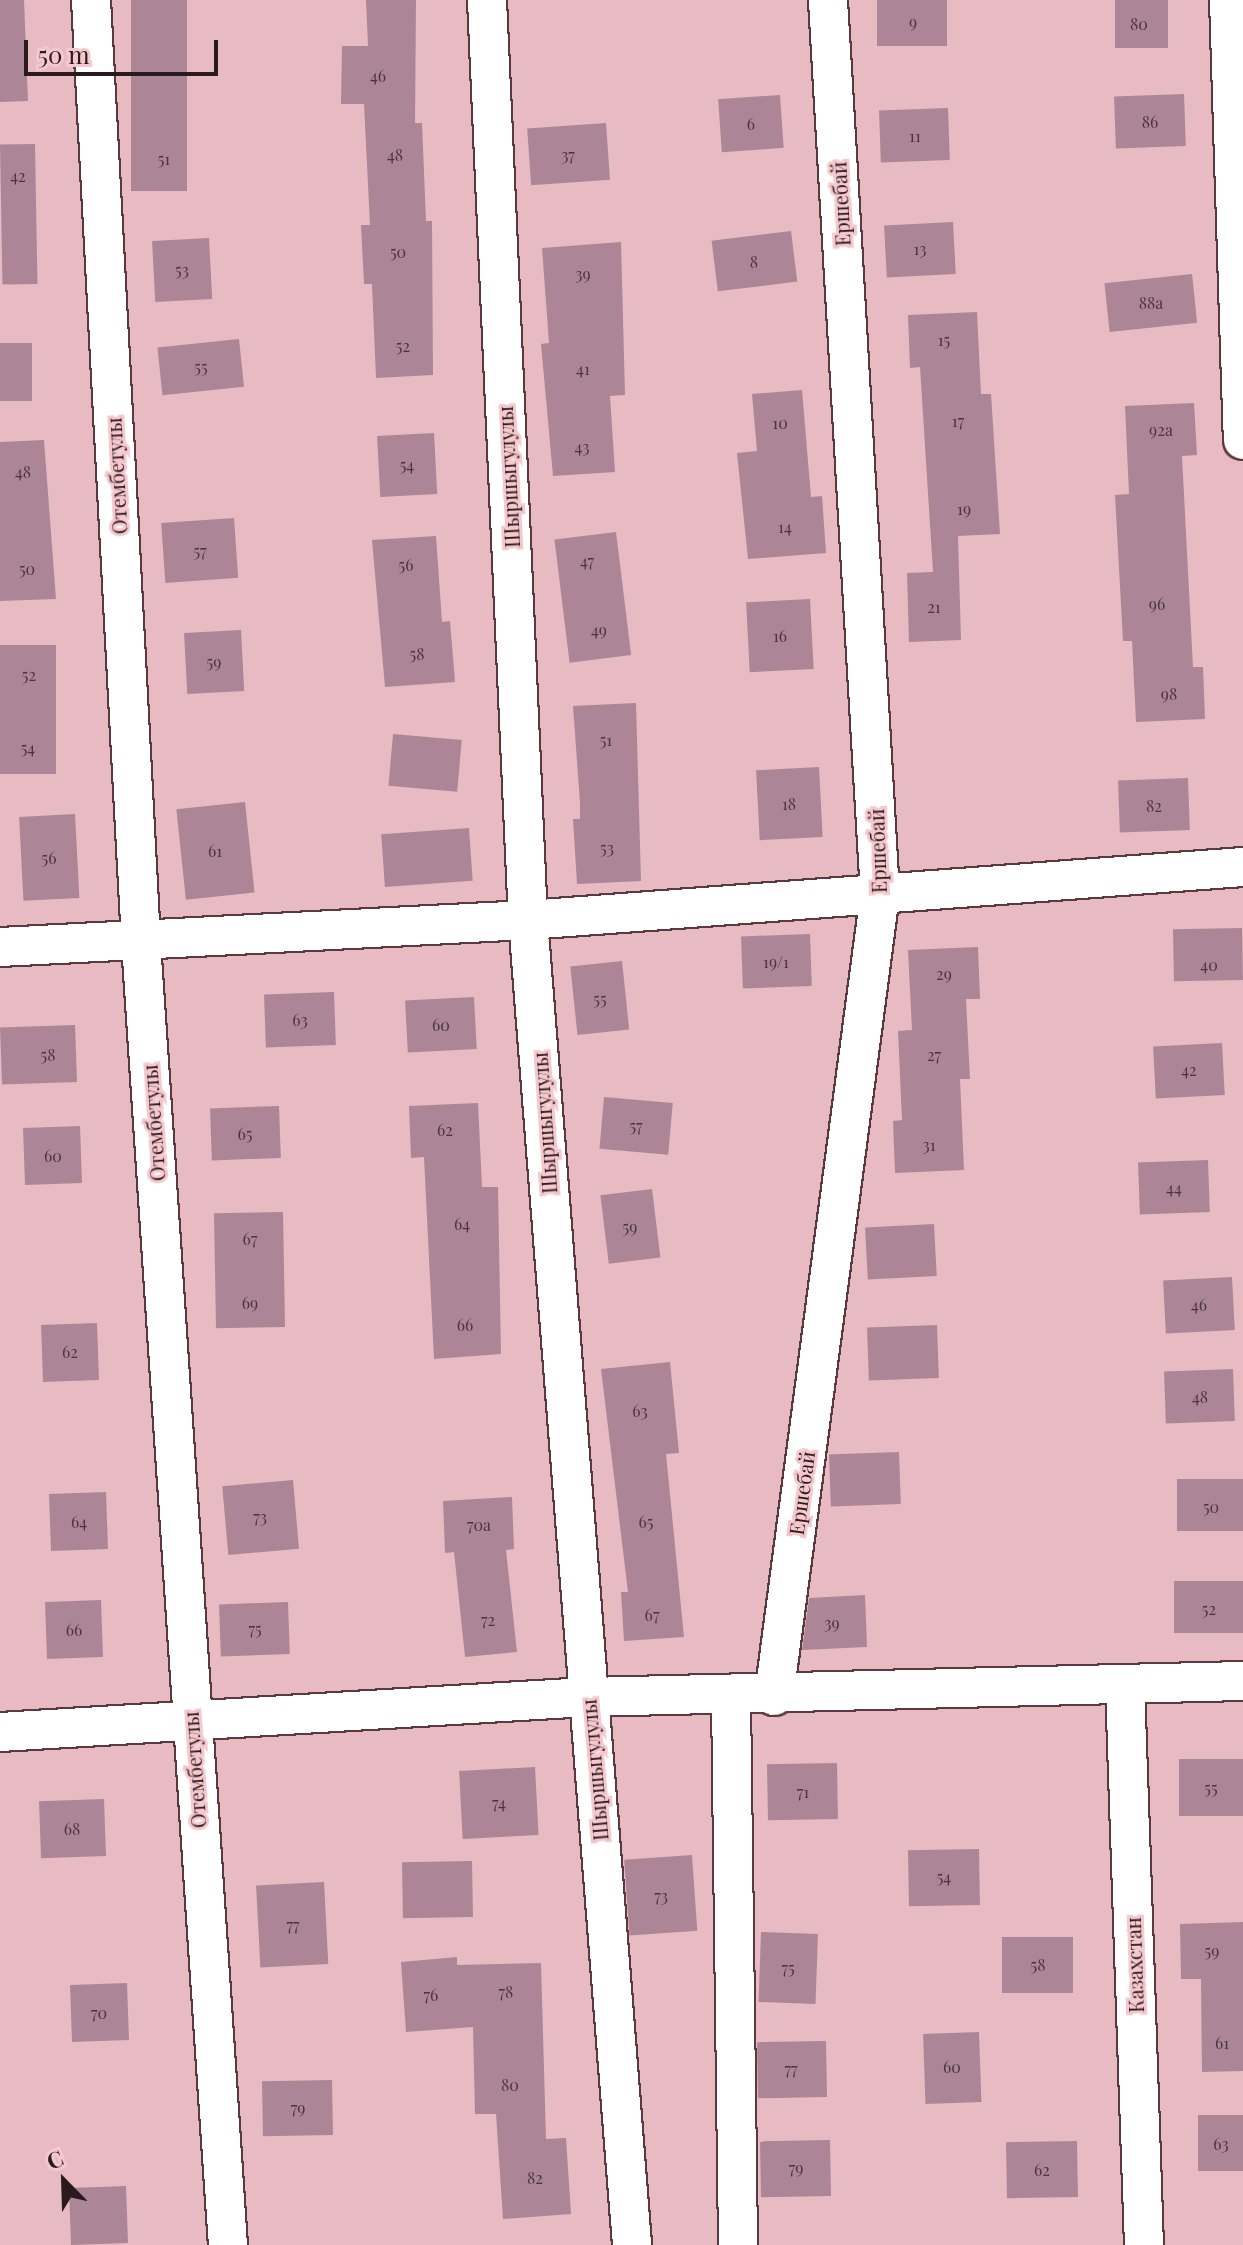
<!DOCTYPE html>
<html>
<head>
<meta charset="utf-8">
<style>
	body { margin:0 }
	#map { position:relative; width:1243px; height:2245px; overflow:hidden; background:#e7bbc1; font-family:"Playfair Display",serif }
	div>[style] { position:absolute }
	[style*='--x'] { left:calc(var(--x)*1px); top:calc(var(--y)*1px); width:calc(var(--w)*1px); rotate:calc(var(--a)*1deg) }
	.building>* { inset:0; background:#ac8697; transform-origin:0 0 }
	.roads { filter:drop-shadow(2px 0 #5c393e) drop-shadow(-2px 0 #5c393e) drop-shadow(0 2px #5c393e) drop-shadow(0 -2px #5c393e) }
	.minor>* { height:38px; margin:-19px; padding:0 19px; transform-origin:19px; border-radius:19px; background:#fff }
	span { translate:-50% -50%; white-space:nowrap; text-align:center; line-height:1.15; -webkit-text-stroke:6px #f5c8cd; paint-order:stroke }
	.number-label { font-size:16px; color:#4a353b }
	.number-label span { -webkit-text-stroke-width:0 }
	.street-label { font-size:20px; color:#2a1a1c }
	.north { position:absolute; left:24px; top:2141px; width:80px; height:80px; -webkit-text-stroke:6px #f5c8cd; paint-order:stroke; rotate:337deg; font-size:22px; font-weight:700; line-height:32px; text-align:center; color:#2a1a1c }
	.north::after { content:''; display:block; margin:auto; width:28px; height:36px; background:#2a1a1c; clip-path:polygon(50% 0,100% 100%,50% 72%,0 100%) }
	.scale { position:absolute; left:24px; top:40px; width:194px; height:36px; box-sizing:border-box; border:4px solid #2a1a1c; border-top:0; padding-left:10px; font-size:24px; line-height:28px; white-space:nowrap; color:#2a1a1c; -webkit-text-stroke:6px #f5c8cd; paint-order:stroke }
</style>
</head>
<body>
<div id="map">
	<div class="building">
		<i style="clip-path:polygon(0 0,24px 0,28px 101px,0 102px)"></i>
		<i style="left:131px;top:0;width:56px;height:191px"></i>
		<i style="clip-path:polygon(366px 0,416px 0,415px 123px,422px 123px,426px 221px,432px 221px,433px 375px,376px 378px,372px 284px,364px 284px,361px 225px,370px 225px,364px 104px,341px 104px,342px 46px,368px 46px)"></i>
		<i style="left:877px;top:0;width:70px;height:46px"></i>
		<i style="left:1115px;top:0;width:53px;height:48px"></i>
		<i style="left:1184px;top:94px;width:52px;height:70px;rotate:88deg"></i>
		<i style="left:780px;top:95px;width:53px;height:62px;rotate:86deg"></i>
		<i style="left:948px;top:108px;width:52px;height:69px;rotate:88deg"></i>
		<i style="left:606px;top:123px;width:57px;height:79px;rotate:86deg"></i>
		<i style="left:35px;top:144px;width:140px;height:35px;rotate:89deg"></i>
		<i style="left:953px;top:222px;width:52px;height:69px;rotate:87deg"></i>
		<i style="left:791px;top:231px;width:51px;height:80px;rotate:83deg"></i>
		<i style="left:209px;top:238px;width:61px;height:57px;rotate:87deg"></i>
		<i style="clip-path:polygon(621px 242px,625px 395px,610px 396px,615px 472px,553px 476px,541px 344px,549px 343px,542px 248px)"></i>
		<i style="left:1192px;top:274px;width:49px;height:88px;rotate:84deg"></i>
		<i style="clip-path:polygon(977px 312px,981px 394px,991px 394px,1000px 534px,958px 536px,961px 640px,909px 642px,907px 573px,933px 572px,920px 367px,910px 368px,908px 315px)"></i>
		<i style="left:239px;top:339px;width:48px;height:82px;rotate:84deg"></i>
		<i style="left:0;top:343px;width:32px;height:58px"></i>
		<i style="clip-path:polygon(802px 390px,811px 497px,822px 496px,826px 553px,748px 559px,737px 453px,757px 451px,752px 394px)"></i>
		<i style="clip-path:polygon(1194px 403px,1197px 455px,1182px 456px,1193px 667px,1203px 667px,1205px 719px,1136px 722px,1132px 641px,1123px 641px,1115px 495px,1129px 494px,1125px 406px)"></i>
		<i style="left:434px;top:433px;width:61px;height:57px;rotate:87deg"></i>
		<i style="clip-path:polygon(44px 440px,56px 599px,0 601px,0 442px)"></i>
		<i style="left:234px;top:518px;width:60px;height:73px;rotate:86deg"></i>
		<i style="left:616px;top:532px;width:124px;height:62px;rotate:83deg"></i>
		<i style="clip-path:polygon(436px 536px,442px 622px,450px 621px,455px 682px,385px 687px,372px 540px)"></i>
		<i style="left:810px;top:599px;width:70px;height:64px;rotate:87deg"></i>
		<i style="left:241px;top:630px;width:61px;height:57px;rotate:87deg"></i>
		<i style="left:56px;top:645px;width:129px;height:56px;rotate:90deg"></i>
		<i style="clip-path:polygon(636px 703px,641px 881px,577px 884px,573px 819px,580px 819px,580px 803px,573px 706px)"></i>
		<i style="left:393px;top:734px;width:69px;height:52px;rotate:5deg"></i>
		<i style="left:819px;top:767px;width:70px;height:63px;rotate:87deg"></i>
		<i style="left:1188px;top:778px;width:52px;height:70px;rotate:88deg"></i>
		<i style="left:245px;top:802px;width:91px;height:69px;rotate:84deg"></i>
		<i style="left:75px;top:814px;width:84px;height:56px;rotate:87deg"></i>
		<i style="left:469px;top:828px;width:53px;height:88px;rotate:86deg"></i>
		<i style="left:1242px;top:928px;width:52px;height:69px;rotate:89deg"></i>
		<i style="left:810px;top:934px;width:52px;height:69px;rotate:88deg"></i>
		<i style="clip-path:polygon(978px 947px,980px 999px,966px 999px,970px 1079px,960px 1079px,964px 1170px,895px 1173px,893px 1121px,902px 1120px,898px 1031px,912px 1030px,908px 950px)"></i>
		<i style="left:622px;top:961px;width:69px;height:52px;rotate:84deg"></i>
		<i style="left:334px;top:992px;width:53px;height:70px;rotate:88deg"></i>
		<i style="left:474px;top:997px;width:52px;height:69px;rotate:87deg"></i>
		<i style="left:75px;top:1025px;width:57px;height:75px;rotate:88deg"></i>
		<i style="left:1222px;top:1043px;width:52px;height:69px;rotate:87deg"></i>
		<i style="left:604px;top:1097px;width:69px;height:52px;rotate:5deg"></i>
		<i style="clip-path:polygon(478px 1103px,482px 1187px,498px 1187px,501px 1354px,434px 1359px,424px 1157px,411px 1158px,409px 1106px)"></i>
		<i style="left:279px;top:1106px;width:52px;height:69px;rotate:88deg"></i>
		<i style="left:80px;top:1126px;width:57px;height:57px;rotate:88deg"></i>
		<i style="left:1208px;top:1160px;width:52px;height:70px;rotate:88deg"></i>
		<i style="left:652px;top:1189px;width:69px;height:52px;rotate:83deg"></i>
		<i style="left:283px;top:1212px;width:115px;height:69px;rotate:89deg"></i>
		<i style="left:934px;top:1224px;width:52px;height:69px;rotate:87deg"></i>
		<i style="left:1232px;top:1277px;width:53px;height:69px;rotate:87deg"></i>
		<i style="left:97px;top:1323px;width:57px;height:56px;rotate:88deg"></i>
		<i style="left:937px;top:1325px;width:53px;height:70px;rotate:88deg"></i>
		<i style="clip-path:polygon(670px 1362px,679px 1453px,666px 1454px,684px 1637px,624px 1641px,621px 1592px,628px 1592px,601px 1369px)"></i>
		<i style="left:1233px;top:1369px;width:52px;height:69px;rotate:88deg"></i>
		<i style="left:899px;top:1452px;width:52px;height:70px;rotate:88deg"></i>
		<i style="left:1243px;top:1479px;width:52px;height:66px;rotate:90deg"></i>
		<i style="left:293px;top:1480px;width:69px;height:71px;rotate:85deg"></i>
		<i style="left:106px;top:1492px;width:57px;height:57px;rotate:88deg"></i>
		<i style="clip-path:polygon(512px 1497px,514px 1549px,506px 1550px,517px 1652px,465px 1657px,454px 1552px,445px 1553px,443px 1501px)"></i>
		<i style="left:1243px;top:1581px;width:52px;height:69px;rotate:90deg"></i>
		<i style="clip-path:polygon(865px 1595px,867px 1647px,802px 1650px,809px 1598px)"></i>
		<i style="left:101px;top:1600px;width:57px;height:56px;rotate:88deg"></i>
		<i style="left:288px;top:1602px;width:52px;height:69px;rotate:88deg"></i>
		<i style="left:1243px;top:1759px;width:57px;height:64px;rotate:90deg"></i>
		<i style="left:837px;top:1763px;width:56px;height:70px;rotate:89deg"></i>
		<i style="left:535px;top:1767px;width:68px;height:76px;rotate:87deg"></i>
		<i style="left:104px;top:1799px;width:57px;height:65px;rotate:88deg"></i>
		<i style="left:979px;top:1849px;width:56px;height:71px;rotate:89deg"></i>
		<i style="left:692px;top:1855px;width:76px;height:68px;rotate:86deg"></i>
		<i style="left:472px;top:1861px;width:56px;height:70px;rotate:89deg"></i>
		<i style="left:324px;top:1882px;width:82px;height:68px;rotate:87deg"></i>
		<i style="clip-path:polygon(1243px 1922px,1243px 2071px,1202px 2072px,1201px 1979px,1181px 1979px,1180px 1924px)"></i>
		<i style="left:761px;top:1932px;width:57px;height:70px;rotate:2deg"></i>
		<i style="left:1073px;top:1937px;width:56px;height:71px;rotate:90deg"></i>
		<i style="clip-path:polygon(457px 1957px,457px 1965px,541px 1963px,546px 2139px,566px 2138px,571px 2214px,503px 2219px,496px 2114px,475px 2114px,473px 2027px,406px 2032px,401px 1962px)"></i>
		<i style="left:127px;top:1983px;width:57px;height:57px;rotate:88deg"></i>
		<i style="left:979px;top:2032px;width:70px;height:56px;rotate:88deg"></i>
		<i style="left:826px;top:2041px;width:56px;height:69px;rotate:89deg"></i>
		<i style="left:332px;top:2080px;width:55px;height:70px;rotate:89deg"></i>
		<i style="left:1243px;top:2115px;width:56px;height:45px;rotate:90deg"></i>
		<i style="left:830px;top:2140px;width:56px;height:70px;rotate:89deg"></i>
		<i style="left:1077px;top:2141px;width:56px;height:71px;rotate:89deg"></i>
		<i style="left:126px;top:2186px;width:57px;height:57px;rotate:88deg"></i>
	</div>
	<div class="roads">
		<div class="minor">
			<i style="--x:91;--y:0;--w:944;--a:86.96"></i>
			<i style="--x:141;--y:943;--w:1305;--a:86.18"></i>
			<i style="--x:487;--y:0;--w:921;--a:87.45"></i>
			<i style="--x:528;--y:920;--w:1329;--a:85.51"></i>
			<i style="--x:1229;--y:0;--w:440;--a:88.2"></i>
			<i style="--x:0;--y:947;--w:529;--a:-2.93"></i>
			<i style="--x:528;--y:920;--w:717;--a:-4.24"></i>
			<i style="--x:1125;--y:1685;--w:560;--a:88.06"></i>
			<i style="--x:731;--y:1696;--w:549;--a:89.27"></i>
			<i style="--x:774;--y:1696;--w:809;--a:-82.47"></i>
			<i style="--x:880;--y:894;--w:896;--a:-93.33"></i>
			<i style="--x:0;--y:1732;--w:589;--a:-3.41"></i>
			<i style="--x:588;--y:1697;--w:655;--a:-1.4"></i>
		</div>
	</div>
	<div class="number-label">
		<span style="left:913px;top:22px">9</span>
		<span style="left:1139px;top:24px">80</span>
		<span style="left:378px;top:76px">46</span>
		<span style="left:1150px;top:122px">86</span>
		<span style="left:751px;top:124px">6</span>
		<span style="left:915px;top:136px">11</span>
		<span style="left:395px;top:155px">48</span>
		<span style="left:568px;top:155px">37</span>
		<span style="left:164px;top:159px">51</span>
		<span style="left:18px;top:176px">42</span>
		<span style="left:920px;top:249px">13</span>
		<span style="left:398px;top:252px">50</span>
		<span style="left:754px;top:262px">8</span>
		<span style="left:182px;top:270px">53</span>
		<span style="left:583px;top:274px">39</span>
		<span style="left:1151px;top:303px">88а</span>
		<span style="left:944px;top:340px">15</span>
		<span style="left:403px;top:346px">52</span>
		<span style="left:201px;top:367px">55</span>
		<span style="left:583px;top:369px">41</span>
		<span style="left:958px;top:421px">17</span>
		<span style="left:780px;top:423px">10</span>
		<span style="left:1161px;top:430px">92а</span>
		<span style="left:582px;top:447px">43</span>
		<span style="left:407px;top:465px">54</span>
		<span style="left:23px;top:472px">48</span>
		<span style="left:964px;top:509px">19</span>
		<span style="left:785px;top:527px">14</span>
		<span style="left:200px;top:551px">57</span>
		<span style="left:587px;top:561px">47</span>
		<span style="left:406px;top:565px">56</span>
		<span style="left:27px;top:569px">50</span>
		<span style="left:1157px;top:604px">96</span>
		<span style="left:934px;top:607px">21</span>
		<span style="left:599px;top:630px">49</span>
		<span style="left:780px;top:636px">16</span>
		<span style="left:417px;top:654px">58</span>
		<span style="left:214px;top:662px">59</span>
		<span style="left:29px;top:675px">52</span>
		<span style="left:1169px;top:694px">98</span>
		<span style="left:606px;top:740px">51</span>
		<span style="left:28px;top:748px">54</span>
		<span style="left:789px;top:804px">18</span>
		<span style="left:1154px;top:806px">82</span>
		<span style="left:607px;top:848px">53</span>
		<span style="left:215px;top:851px">61</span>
		<span style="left:49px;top:858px">56</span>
		<span style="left:776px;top:962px">19/1</span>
		<span style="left:1209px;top:965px">40</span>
		<span style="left:944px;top:974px">29</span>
		<span style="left:600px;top:999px">55</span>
		<span style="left:300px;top:1020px">63</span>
		<span style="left:441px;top:1025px">60</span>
		<span style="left:48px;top:1055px">58</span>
		<span style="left:934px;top:1055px">27</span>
		<span style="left:1189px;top:1070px">42</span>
		<span style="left:636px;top:1126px">57</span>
		<span style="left:445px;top:1130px">62</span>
		<span style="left:245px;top:1134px">65</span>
		<span style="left:929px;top:1145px">31</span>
		<span style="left:53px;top:1156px">60</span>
		<span style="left:1174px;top:1188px">44</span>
		<span style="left:462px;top:1224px">64</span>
		<span style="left:630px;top:1227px">59</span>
		<span style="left:250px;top:1239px">67</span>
		<span style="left:250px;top:1303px">69</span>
		<span style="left:1199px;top:1305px">46</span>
		<span style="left:465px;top:1325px">66</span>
		<span style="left:70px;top:1352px">62</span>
		<span style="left:1200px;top:1397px">48</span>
		<span style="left:640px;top:1411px">63</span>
		<span style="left:1211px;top:1507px">50</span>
		<span style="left:260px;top:1517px">73</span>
		<span style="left:79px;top:1522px">64</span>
		<span style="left:646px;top:1522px">65</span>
		<span style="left:479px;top:1525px">70а</span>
		<span style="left:1209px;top:1609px">52</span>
		<span style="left:652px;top:1615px">67</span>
		<span style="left:488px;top:1620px">72</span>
		<span style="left:832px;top:1623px">39</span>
		<span style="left:255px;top:1629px">75</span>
		<span style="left:74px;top:1630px">66</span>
		<span style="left:1211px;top:1788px">55</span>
		<span style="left:803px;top:1792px">71</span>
		<span style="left:499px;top:1803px">74</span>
		<span style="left:72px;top:1829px">68</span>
		<span style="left:944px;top:1877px">54</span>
		<span style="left:661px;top:1896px">73</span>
		<span style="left:293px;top:1925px">77</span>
		<span style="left:1212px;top:1951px">59</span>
		<span style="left:1038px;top:1965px">58</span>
		<span style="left:788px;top:1968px">75</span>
		<span style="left:506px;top:1992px">78</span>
		<span style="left:431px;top:1995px">76</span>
		<span style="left:99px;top:2013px">70</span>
		<span style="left:1222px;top:2043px">61</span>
		<span style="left:952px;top:2067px">60</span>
		<span style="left:791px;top:2069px">77</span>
		<span style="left:510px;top:2085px">80</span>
		<span style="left:298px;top:2108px">79</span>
		<span style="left:1221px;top:2144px">63</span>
		<span style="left:796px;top:2168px">79</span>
		<span style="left:1042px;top:2170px">62</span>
		<span style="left:535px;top:2178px">82</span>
	</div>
	<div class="street-label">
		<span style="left:840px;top:204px;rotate:-93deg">Ершебай</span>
		<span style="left:116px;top:476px;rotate:-93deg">Отембетулы</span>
		<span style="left:508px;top:477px;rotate:-93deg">Шыршыгулулы</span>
		<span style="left:877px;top:851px;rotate:-92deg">Ершебай</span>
		<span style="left:153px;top:1123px;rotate:-94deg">Отембетулы</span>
		<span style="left:544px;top:1123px;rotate:-94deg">Шыршыгулулы</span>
		<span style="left:801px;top:1493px;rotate:-82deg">Ершебай</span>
		<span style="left:194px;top:1770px;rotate:-94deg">Отембетулы</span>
		<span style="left:594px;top:1770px;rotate:-95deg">Шыршыгулулы</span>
		<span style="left:1134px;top:1965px;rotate:-92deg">Казахстан</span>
	</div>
	<div class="north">С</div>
	<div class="scale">50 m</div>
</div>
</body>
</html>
